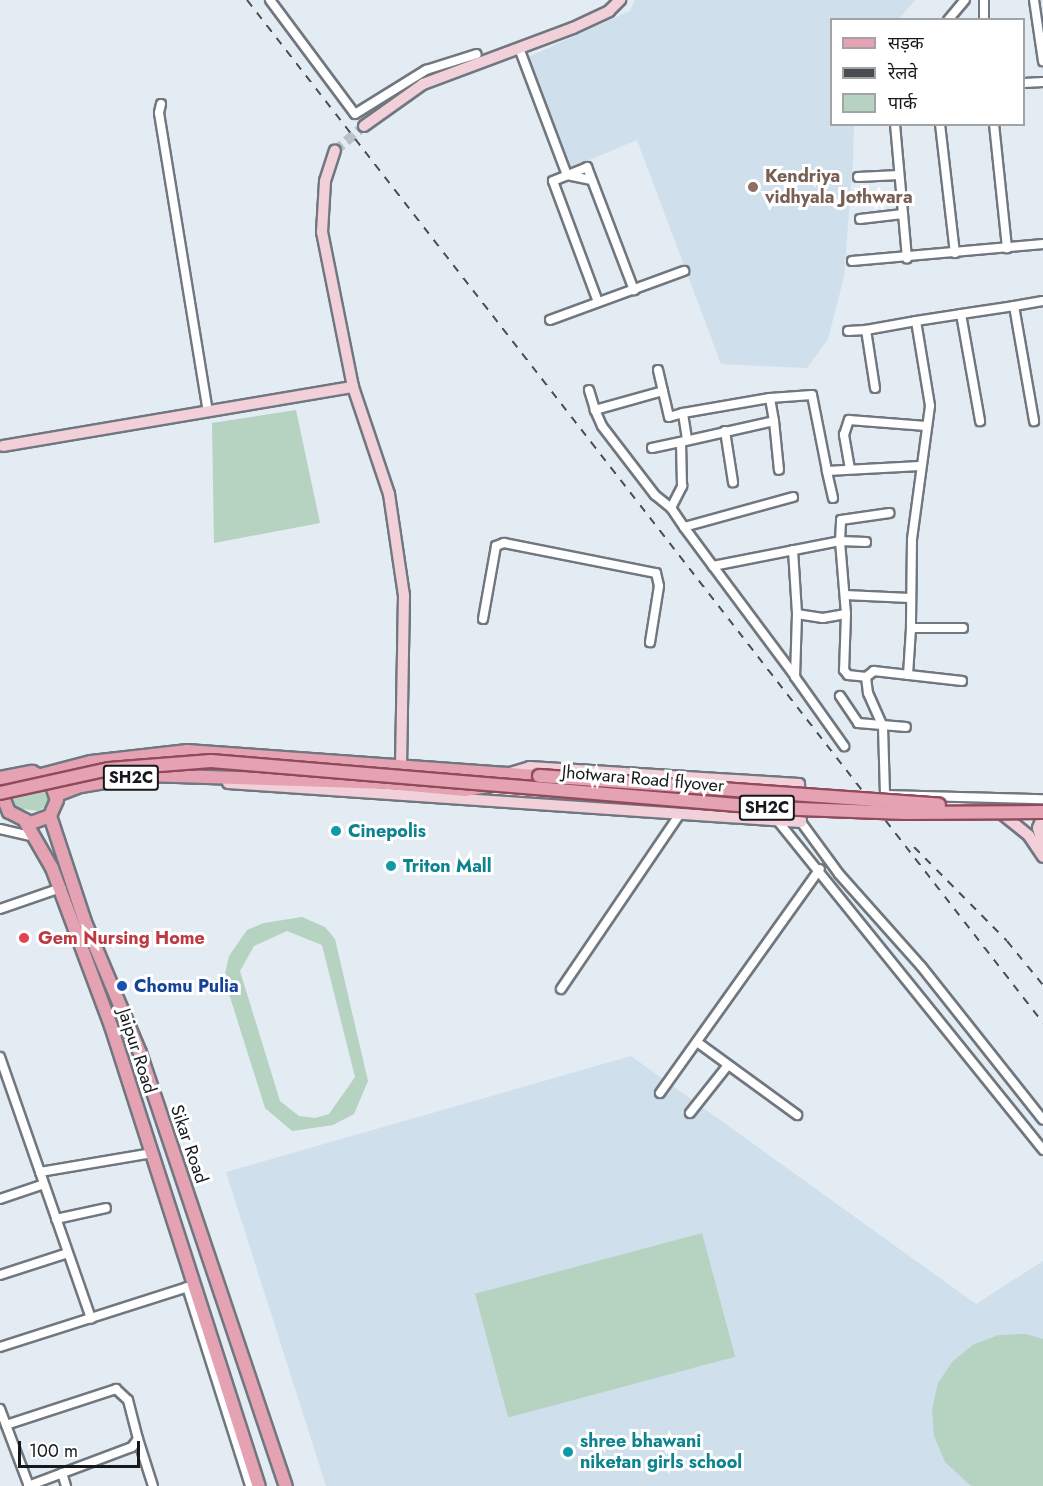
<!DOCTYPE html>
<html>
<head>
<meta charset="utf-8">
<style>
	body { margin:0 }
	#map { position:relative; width:1043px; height:1486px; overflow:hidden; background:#e3ebf3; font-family:Jost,"Noto Sans Devanagari",sans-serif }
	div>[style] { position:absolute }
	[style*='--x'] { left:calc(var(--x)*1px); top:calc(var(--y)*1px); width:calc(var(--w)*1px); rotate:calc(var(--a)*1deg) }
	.built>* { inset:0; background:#d0dfec }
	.green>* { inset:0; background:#b6d2c1; transform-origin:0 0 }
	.secondary-tunnel>* { height:10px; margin-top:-5px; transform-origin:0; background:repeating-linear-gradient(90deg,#bac1c8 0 10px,transparent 0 15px) }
	.roads { filter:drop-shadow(2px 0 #70777e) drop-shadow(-2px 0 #70777e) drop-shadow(0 2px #70777e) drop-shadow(0 -2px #70777e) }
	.street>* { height:8px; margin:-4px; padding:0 4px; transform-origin:4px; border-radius:4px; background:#fff }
	.secondary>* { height:10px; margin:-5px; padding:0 5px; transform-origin:5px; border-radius:5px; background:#f2d0d9 }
	.primary>* { height:12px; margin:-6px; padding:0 6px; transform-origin:6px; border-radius:6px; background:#e5a2b2 }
	.rail>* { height:2px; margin-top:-1px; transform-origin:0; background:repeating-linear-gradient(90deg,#494d52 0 8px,transparent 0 16px) }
	.bridges { filter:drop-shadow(2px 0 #914a5c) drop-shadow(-2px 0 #914a5c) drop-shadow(0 2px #914a5c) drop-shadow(0 -2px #914a5c) }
	.primary-bridge>* { height:12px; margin:-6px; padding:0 6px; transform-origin:6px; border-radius:6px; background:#e5a2b2 }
	.dots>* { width:16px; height:16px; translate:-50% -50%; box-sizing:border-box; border:3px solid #fff; border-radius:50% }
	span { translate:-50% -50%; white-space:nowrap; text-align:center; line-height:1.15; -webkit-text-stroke:6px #fff; paint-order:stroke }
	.shield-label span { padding:2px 4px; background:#fff; border:2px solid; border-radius:4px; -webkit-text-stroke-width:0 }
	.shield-label { font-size:16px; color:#16191c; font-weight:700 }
	.education-label { font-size:18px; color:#785e54; font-weight:700 }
	.left { translate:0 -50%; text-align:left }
	.street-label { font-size:18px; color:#16191c }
	.culture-label { font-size:18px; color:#0d838f; font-weight:700 }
	.health-label { font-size:18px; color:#be3a42; font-weight:700 }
	.transit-label { font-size:18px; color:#164399; font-weight:700 }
	.legend { position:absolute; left:830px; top:18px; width:195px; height:108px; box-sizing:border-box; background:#fff; border:2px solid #a2a3a4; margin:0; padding:8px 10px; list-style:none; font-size:18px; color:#16191c }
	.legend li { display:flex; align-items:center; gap:12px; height:30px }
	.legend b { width:30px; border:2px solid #a2a3a4 }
	.scale { position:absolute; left:18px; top:1441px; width:122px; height:27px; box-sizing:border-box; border:3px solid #16191c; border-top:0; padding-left:8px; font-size:18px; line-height:21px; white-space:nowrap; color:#16191c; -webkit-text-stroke:4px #fff; paint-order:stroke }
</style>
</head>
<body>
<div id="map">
	<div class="built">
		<i style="clip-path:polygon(635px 0,915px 0,899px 19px,832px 20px,832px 124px,854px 125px,853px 160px,844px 277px,828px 339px,807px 368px,721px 364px,637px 140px,570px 168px,528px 57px,630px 11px)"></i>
		<i style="clip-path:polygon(631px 1056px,976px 1304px,1043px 1261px,1043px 1486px,326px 1486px,226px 1172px)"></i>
	</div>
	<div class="green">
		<i style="clip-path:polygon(296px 410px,320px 523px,214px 543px,212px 423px)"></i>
		<i style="clip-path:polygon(46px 790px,51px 795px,50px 804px,38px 811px,8px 807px,0 802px)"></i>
		<i style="clip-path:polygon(evenodd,302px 917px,325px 927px,335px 939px,368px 1081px,354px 1114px,333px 1125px,292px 1131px,265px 1108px,224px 978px,229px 956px,247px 930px,264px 923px,302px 917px,287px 931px,322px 945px,355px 1077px,329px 1114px,315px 1118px,299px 1116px,280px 1101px,240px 971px,254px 946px,287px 931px)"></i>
		<i style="left:702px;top:1233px;width:128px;height:235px;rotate:75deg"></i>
		<i style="clip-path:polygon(1026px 1334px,1043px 1339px,1043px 1486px,971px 1486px,945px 1462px,934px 1436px,932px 1409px,938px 1383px,953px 1361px,974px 1344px,999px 1335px)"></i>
	</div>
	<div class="secondary-tunnel">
		<i style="--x:335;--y:151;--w:38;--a:-41"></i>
	</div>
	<div class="roads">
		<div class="street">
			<i style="--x:270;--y:0;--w:142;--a:53.3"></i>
			<i style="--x:355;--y:114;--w:84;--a:-31.8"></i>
			<i style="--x:426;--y:70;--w:53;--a:-17.4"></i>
			<i style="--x:1034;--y:0;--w:62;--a:81.6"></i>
			<i style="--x:948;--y:20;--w:26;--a:-50"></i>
			<i style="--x:984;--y:20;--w:20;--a:-90"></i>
			<i style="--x:519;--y:48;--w:136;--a:69.3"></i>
			<i style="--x:567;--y:175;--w:25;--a:12"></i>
			<i style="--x:1024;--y:83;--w:19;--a:-3"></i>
			<i style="--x:161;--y:104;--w:9;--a:103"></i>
			<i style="--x:159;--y:113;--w:303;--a:80.7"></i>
			<i style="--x:895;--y:124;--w:135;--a:84.9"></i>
			<i style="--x:940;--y:124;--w:130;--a:83.4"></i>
			<i style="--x:994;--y:124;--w:125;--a:84"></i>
			<i style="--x:858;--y:177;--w:41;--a:-2.8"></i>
			<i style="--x:860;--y:219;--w:43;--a:-6.6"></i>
			<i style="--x:852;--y:261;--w:192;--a:-5.1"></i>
			<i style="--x:598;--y:302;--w:129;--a:-110.4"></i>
			<i style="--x:553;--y:181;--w:37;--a:-22"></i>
			<i style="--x:587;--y:167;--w:132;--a:69.1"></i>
			<i style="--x:1014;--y:306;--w:29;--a:-10"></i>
			<i style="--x:961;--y:314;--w:54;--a:-8.6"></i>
			<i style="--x:1014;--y:306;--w:117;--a:80.1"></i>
			<i style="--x:550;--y:320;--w:143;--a:-20.1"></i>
			<i style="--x:916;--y:321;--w:46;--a:-8.8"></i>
			<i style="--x:961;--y:314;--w:109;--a:79.9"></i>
			<i style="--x:848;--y:331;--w:18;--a:-3"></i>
			<i style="--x:658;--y:370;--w:48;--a:76.8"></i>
			<i style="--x:669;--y:417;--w:15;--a:-16"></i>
			<i style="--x:875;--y:388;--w:59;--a:-98.8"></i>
			<i style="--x:866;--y:330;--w:51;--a:-10.2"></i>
			<i style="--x:916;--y:321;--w:86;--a:80.6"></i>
			<i style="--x:930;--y:406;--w:135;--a:97.7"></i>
			<i style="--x:912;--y:540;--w:88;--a:90.7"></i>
			<i style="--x:589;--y:390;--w:21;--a:73"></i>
			<i style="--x:663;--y:391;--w:71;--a:164.4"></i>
			<i style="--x:595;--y:410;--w:17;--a:66"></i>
			<i style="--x:602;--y:426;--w:87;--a:52.5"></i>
			<i style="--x:655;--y:495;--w:21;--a:39"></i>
			<i style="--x:774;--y:421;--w:23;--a:-100"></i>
			<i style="--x:770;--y:398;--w:42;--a:-4.1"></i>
			<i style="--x:812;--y:395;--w:77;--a:78.8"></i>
			<i style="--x:725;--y:431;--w:52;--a:81.1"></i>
			<i style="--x:687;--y:439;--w:26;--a:-99"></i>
			<i style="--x:683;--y:413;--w:88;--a:-9.8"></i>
			<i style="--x:652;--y:448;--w:30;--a:-12"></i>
			<i style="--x:850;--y:469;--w:35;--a:-100"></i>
			<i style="--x:844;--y:435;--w:16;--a:-72"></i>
			<i style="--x:849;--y:420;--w:77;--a:4.5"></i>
			<i style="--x:793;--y:497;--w:113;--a:164.6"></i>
			<i style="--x:684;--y:527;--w:49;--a:53.4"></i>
			<i style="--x:713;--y:566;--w:129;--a:-11.1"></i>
			<i style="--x:840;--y:541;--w:73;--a:85.3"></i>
			<i style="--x:833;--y:498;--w:28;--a:-103"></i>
			<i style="--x:827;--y:471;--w:93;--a:-3.1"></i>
			<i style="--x:684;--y:527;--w:23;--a:-124"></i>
			<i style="--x:671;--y:508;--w:25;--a:-63"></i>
			<i style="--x:682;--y:486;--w:44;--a:-91.3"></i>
			<i style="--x:681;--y:442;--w:95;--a:-12.7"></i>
			<i style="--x:774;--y:421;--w:49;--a:84.2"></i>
			<i style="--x:866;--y:542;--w:26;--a:-178"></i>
			<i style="--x:840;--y:541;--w:21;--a:-87"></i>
			<i style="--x:841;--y:520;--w:49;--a:-8.3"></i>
			<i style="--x:793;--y:550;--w:64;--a:86.4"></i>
			<i style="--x:797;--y:614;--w:63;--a:91.8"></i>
			<i style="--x:795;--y:677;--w:85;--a:54.6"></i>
			<i style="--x:713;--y:566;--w:137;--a:53.3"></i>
			<i style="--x:845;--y:595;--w:65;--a:2.6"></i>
			<i style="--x:797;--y:614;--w:26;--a:9"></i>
			<i style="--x:823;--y:618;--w:23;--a:-10"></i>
			<i style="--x:846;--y:614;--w:56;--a:92"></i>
			<i style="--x:844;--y:670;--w:6;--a:51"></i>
			<i style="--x:848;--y:675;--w:18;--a:6"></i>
			<i style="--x:483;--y:619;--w:74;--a:-79.9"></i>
			<i style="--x:496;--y:546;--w:9;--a:-21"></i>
			<i style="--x:504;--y:543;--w:155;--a:11.2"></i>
			<i style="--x:656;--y:573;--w:13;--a:77"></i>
			<i style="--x:659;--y:586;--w:57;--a:99.1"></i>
			<i style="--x:908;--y:675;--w:47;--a:-86.3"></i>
			<i style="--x:911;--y:628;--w:52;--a:0"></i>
			<i style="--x:962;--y:681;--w:89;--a:-173.5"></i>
			<i style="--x:874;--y:671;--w:10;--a:143"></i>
			<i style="--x:866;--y:677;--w:16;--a:83"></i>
			<i style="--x:868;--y:693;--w:37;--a:66"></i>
			<i style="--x:883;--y:727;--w:68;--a:88.3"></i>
			<i style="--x:885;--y:795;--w:158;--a:1.5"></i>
			<i style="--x:840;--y:696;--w:32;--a:56"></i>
			<i style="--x:858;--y:723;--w:48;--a:4.8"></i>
			<i style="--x:777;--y:820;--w:424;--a:51.1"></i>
			<i style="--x:801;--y:822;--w:64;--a:53.8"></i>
			<i style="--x:839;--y:874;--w:123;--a:48.3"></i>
			<i style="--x:921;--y:966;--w:196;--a:51.6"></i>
			<i style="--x:0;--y:829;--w:36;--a:13"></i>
			<i style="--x:0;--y:909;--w:65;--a:-19"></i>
			<i style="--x:561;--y:989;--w:212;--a:-55.8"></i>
			<i style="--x:697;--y:1042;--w:124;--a:36.1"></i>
			<i style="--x:0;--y:1057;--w:277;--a:70.8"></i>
			<i style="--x:660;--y:1093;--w:275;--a:-54.5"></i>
			<i style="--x:690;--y:1113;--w:61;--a:-51.6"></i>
			<i style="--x:40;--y:1172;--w:114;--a:-9.6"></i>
			<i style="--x:0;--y:1199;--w:46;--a:-18.8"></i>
			<i style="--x:56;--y:1219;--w:51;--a:-12.4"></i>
			<i style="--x:0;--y:1275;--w:71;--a:-17.9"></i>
			<i style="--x:187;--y:1287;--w:209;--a:72.4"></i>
			<i style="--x:0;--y:1347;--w:201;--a:-17.7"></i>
			<i style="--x:0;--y:1409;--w:82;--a:69.4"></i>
			<i style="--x:6;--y:1425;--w:116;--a:-18.1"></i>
			<i style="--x:116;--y:1389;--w:16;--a:43"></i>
			<i style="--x:128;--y:1400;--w:40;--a:75.6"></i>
			<i style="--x:138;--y:1439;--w:10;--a:127"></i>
			<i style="--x:132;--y:1447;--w:111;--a:159.4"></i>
			<i style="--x:138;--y:1439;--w:49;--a:72.3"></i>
			<i style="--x:62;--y:1473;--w:14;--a:73"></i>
		</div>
		<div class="secondary">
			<i style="--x:364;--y:126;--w:72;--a:-35.4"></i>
			<i style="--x:423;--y:84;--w:160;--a:-20.5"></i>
			<i style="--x:573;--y:28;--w:40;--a:-25"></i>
			<i style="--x:609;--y:11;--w:16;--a:-45"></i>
			<i style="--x:353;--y:387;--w:113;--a:71.4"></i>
			<i style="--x:389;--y:494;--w:102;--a:81.6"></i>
			<i style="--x:404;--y:595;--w:169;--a:91"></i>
			<i style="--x:3;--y:446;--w:355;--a:-9.6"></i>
			<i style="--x:353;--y:387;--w:158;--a:-101.3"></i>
			<i style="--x:322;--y:232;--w:51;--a:-86.6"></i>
			<i style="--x:325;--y:181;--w:32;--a:-72"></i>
			<i style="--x:228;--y:783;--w:574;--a:3.89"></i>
			<i style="--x:801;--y:822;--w:38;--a:-93"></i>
			<i style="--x:799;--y:784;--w:270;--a:-176.4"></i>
			<i style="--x:530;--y:767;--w:21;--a:163"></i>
			<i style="--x:1001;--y:813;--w:36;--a:39"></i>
			<i style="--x:1029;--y:836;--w:25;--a:56"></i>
			<i style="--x:1043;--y:815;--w:14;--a:111"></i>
			<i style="--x:1038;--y:828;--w:18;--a:74"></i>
		</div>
		<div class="primary">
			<i style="--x:41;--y:775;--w:52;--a:-14.6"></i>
			<i style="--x:91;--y:762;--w:97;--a:-6.5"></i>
			<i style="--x:187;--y:751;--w:353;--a:4.1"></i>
			<i style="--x:0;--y:778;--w:33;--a:-11"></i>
			<i style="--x:32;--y:772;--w:20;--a:24"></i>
			<i style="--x:50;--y:780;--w:21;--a:71"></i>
			<i style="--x:57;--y:800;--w:17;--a:114"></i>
			<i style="--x:50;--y:816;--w:20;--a:160"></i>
			<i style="--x:31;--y:823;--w:25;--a:-153"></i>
			<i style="--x:9;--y:812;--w:16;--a:-112"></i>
			<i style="--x:3;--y:797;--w:21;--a:-62"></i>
			<i style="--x:57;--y:795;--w:26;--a:-21"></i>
			<i style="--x:81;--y:786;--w:66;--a:-9.6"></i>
			<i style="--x:146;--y:775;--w:243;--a:1.9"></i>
			<i style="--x:389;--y:783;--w:76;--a:5.3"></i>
			<i style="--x:465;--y:790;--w:23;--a:-10"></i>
			<i style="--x:50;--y:816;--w:112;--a:71.7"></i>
			<i style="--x:85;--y:922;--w:142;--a:67.2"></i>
			<i style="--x:140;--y:1053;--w:457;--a:71.4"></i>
			<i style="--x:26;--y:823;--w:52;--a:60"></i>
			<i style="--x:52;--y:868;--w:169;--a:69.5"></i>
			<i style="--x:111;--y:1026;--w:483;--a:72.2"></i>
		</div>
	</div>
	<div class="rail">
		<i style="--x:247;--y:0;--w:1296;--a:52.11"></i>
		<i style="--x:914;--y:847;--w:132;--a:45.3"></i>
		<i style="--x:1007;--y:941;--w:57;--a:50.7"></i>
	</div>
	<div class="bridges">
		<div class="primary-bridge">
			<i style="--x:539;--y:776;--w:401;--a:4.1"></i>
			<i style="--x:0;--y:793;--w:112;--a:-12.4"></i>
			<i style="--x:109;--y:769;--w:102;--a:-4.5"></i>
			<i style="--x:211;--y:761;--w:564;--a:4.78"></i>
			<i style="--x:773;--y:808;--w:132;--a:2.2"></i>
			<i style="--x:905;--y:813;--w:138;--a:-0.4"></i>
		</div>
	</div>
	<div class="dots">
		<i style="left:753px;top:187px;background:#8d6e63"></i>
		<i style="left:336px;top:831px;background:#0f9aa8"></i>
		<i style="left:391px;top:866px;background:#0f9aa8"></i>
		<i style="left:24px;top:938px;background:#e0444e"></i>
		<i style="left:122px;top:986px;background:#1a4fb4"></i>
		<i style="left:568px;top:1452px;background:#0f9aa8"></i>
	</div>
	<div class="shield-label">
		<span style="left:131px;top:778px">SH2C</span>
		<span style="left:767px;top:808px">SH2C</span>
	</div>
	<div class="education-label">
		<span class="left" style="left:765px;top:187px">Kendriya<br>vidhyala Jothwara</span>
	</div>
	<div class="street-label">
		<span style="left:643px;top:779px;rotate:5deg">Jhotwara Road flyover</span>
		<span style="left:137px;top:1051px;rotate:72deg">Jaipur Road</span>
		<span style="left:189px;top:1144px;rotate:71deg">Sikar Road</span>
	</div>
	<div class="culture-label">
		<span class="left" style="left:348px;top:831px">Cinepolis</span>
		<span class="left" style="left:403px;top:866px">Triton Mall</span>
		<span class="left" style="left:580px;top:1452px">shree bhawani<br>niketan girls school</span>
	</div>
	<div class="health-label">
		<span class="left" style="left:38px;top:938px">Gem Nursing Home</span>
	</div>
	<div class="transit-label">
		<span class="left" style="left:134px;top:986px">Chomu Pulia</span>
	</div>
	<ul class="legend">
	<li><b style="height:8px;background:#e5a2b2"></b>सड़क</li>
	<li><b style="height:8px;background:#494d52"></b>रेलवे</li>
	<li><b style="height:16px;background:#b6d2c1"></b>पार्क</li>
	</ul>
	<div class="scale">100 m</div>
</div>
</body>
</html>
